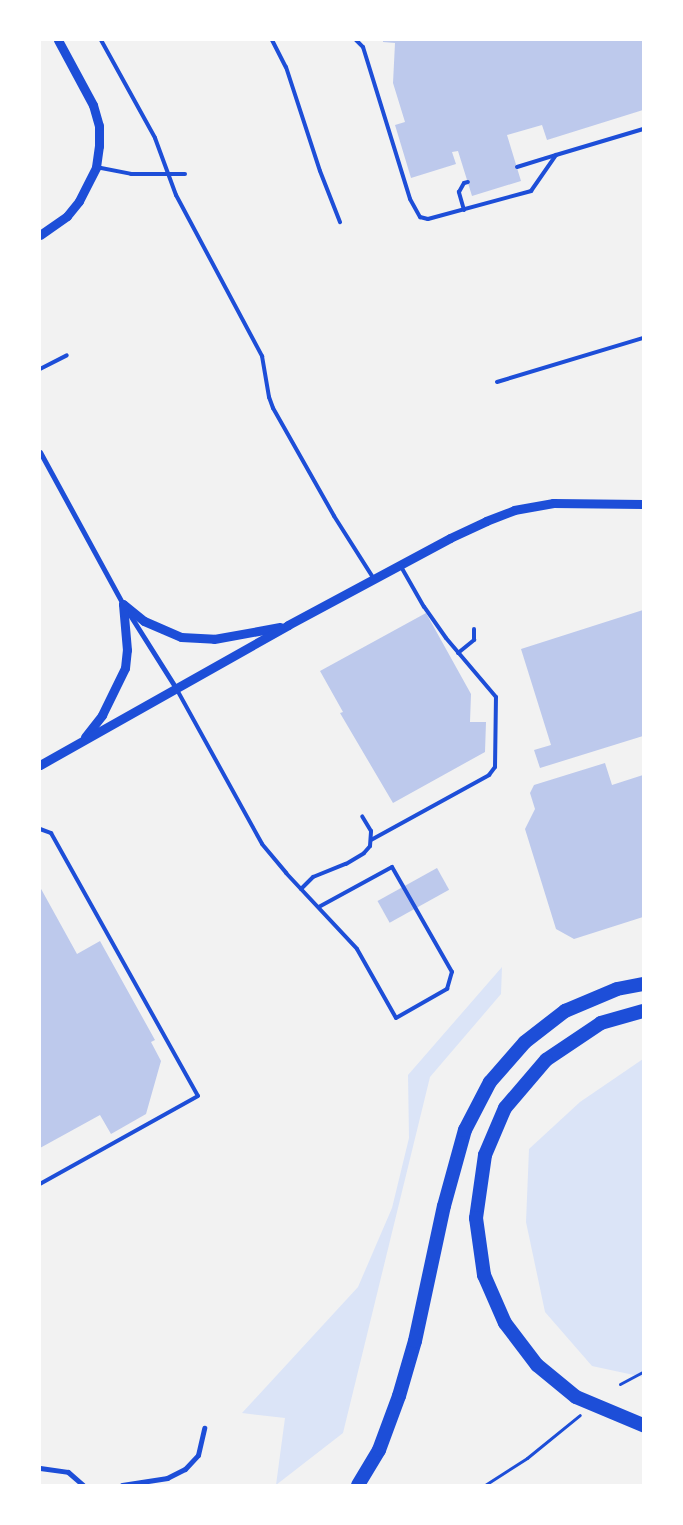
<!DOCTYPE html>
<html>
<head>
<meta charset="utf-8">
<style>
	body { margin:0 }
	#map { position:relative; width:683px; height:1525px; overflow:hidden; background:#f2f2f2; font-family:"Roboto Condensed",sans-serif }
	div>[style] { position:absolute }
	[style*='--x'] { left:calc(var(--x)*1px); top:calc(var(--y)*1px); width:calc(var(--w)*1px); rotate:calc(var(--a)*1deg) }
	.green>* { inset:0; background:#dbe4f7 }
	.building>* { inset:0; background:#bdc9ec; transform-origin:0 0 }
	.path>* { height:3px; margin:-1.5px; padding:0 1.5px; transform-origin:1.5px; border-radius:1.5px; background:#1d4ed8 }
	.service>* { height:4px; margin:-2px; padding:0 2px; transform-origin:2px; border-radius:2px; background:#1d4ed8 }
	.minor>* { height:5px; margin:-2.5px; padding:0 2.5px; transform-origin:2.5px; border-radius:2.5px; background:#1d4ed8 }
	.tertiary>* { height:9px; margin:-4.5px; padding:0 4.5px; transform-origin:4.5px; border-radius:4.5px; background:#1d4ed8 }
	.motorway>* { height:14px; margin:-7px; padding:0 7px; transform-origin:7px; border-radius:7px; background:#1d4ed8 }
	span { translate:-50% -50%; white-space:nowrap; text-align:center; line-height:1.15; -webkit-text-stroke:5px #fff; paint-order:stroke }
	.frame { position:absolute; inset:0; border:41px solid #fff; pointer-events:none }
</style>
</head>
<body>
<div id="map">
	<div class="green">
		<i style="clip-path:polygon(502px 967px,501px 994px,430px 1077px,343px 1433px,276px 1485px,285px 1418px,242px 1413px,358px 1287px,392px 1208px,409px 1138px,408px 1075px)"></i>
		<i style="clip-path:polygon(643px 1059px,643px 1377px,592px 1366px,545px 1312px,526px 1222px,529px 1149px,580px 1102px)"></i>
	</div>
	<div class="building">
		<i style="clip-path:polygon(383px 40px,643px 40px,643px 110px,547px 140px,542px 125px,507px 135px,521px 181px,472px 196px,458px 151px,452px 152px,456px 164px,411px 178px,395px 125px,405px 122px,393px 83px,395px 43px,383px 42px)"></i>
		<i style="clip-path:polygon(643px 610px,643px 736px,540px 768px,534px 750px,551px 745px,521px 649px)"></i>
		<i style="clip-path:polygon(426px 613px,471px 694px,470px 722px,486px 722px,485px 752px,393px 803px,340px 713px,343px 712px,320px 671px)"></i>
		<i style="clip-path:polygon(605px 763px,612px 785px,643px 775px,643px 917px,574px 939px,556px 929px,525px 829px,535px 809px,530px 793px,534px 785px)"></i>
		<i style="left:437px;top:868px;width:25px;height:68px;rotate:61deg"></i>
		<i style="clip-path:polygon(40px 887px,77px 954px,100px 941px,155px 1040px,151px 1042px,161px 1061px,146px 1114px,111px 1134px,100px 1115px,40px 1148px)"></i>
	</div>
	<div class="path">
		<i style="--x:620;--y:1384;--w:26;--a:-28"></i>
		<i style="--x:485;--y:1485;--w:50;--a:-32.7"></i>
		<i style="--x:527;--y:1458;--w:68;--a:-39.1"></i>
	</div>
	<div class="service">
		<i style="--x:101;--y:40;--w:112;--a:61.1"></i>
		<i style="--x:155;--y:138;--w:61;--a:69.8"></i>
		<i style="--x:176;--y:195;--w:183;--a:61.9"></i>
		<i style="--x:262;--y:356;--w:42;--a:80.3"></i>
		<i style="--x:269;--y:397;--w:12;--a:70"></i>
		<i style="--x:273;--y:408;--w:124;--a:60.5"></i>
		<i style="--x:334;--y:516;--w:75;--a:57.6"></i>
		<i style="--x:272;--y:40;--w:30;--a:63"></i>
		<i style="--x:286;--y:67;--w:109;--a:71.9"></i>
		<i style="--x:320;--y:171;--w:55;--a:68.6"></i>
		<i style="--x:356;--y:40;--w:10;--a:45"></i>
		<i style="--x:363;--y:47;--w:159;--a:72.8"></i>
		<i style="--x:410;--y:199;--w:21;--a:61"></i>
		<i style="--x:420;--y:217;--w:8;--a:14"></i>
		<i style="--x:428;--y:219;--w:107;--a:-15.2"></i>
		<i style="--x:531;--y:191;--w:44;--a:-55.2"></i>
		<i style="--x:556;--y:155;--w:91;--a:-16.6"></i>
		<i style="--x:96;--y:167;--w:36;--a:11"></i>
		<i style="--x:131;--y:174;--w:54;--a:0"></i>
		<i style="--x:517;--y:167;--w:41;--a:-17.1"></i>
		<i style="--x:464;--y:210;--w:19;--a:-106"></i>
		<i style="--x:459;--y:192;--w:10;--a:-61"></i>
		<i style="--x:464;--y:183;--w:4;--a:-14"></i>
		<i style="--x:40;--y:369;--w:30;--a:-27"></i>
		<i style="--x:497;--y:382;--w:152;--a:-16.8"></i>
		<i style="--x:458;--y:653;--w:21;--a:-39"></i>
		<i style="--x:474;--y:640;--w:11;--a:-90"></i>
		<i style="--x:176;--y:688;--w:178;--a:61.1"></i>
		<i style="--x:262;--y:844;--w:38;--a:50"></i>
		<i style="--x:286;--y:873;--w:104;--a:46.9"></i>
		<i style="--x:357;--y:949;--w:79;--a:60.5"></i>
		<i style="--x:396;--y:1018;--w:59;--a:-29.6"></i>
		<i style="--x:447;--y:989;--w:18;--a:-74"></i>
		<i style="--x:452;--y:972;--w:121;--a:-119.7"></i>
		<i style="--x:392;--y:867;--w:83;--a:151.3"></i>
		<i style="--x:40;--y:829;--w:12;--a:20"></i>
		<i style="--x:51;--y:833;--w:301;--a:60.8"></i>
		<i style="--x:198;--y:1096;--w:181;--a:150.9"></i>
		<i style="--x:371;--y:840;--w:135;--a:-28.8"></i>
		<i style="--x:489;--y:775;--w:10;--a:-53"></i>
		<i style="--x:495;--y:767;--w:70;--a:-89.2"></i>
		<i style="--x:496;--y:697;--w:77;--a:-130.3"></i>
		<i style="--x:446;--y:638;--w:38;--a:-125"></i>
		<i style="--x:424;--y:607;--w:48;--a:-119.7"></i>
		<i style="--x:301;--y:889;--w:17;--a:-45"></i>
		<i style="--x:313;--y:877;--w:35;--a:-22"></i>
		<i style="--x:346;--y:864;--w:21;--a:-31"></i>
		<i style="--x:364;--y:853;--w:9;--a:-49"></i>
		<i style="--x:370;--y:846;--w:15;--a:-86"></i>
		<i style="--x:371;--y:831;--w:17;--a:-121"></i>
	</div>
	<div class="minor">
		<i style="--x:40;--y:452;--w:173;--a:61.4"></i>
		<i style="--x:123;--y:604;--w:99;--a:57.8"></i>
		<i style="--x:40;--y:1468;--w:28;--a:8"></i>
		<i style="--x:68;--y:1472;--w:20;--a:41"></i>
		<i style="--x:122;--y:1485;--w:46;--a:-8.8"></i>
		<i style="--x:167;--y:1478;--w:20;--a:-27"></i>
		<i style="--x:185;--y:1469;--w:19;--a:-47"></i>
		<i style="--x:198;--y:1455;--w:28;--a:-77"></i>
	</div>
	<div class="tertiary">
		<i style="--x:40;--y:235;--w:33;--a:-35"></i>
		<i style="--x:67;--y:216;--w:19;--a:-51"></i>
		<i style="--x:79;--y:201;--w:38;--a:-63"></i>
		<i style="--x:96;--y:167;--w:21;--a:-82"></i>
		<i style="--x:99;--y:146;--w:20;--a:-90"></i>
		<i style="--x:99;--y:126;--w:22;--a:-106"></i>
		<i style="--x:93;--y:105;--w:74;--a:-118.3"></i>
		<i style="--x:123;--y:604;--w:27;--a:39"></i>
		<i style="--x:144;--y:621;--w:40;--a:23.4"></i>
		<i style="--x:181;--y:637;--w:33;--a:3"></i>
		<i style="--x:214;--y:639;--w:67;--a:-10.3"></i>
		<i style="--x:85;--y:737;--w:28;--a:-52"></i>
		<i style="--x:102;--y:715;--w:52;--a:-63.9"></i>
		<i style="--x:125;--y:668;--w:18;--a:-84"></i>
		<i style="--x:127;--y:650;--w:46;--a:-95"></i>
		<i style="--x:40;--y:765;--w:285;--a:-29.4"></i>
		<i style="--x:288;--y:625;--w:184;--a:-28.2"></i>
		<i style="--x:450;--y:538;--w:40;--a:-25"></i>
		<i style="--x:486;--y:521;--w:30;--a:-21"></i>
		<i style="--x:514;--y:510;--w:40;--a:-10"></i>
		<i style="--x:553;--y:503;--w:90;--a:0.6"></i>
	</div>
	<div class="motorway">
		<i style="--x:643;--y:1011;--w:44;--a:164.1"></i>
		<i style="--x:601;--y:1023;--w:66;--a:146.1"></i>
		<i style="--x:546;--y:1060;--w:63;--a:130.5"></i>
		<i style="--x:505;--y:1108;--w:51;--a:113.1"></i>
		<i style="--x:485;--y:1155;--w:64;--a:98.1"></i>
		<i style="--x:476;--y:1218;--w:58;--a:82"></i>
		<i style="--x:484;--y:1275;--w:52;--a:66.4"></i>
		<i style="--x:505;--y:1323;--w:53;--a:52.7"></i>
		<i style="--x:537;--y:1365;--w:50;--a:39.4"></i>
		<i style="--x:576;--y:1397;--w:73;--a:22.7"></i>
		<i style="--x:358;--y:1485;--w:41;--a:-59"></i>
		<i style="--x:379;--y:1450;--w:58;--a:-69.7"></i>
		<i style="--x:399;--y:1396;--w:57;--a:-73.8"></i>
		<i style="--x:415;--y:1341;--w:138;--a:-77.9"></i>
		<i style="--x:444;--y:1206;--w:79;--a:-74.6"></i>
		<i style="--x:465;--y:1130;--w:54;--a:-62.5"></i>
		<i style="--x:490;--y:1082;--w:53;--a:-48.8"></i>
		<i style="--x:525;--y:1042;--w:51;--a:-37.8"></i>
		<i style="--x:565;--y:1011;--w:56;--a:-22.9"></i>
		<i style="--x:617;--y:989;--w:26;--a:-11"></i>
	</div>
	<div class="frame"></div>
</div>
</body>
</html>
